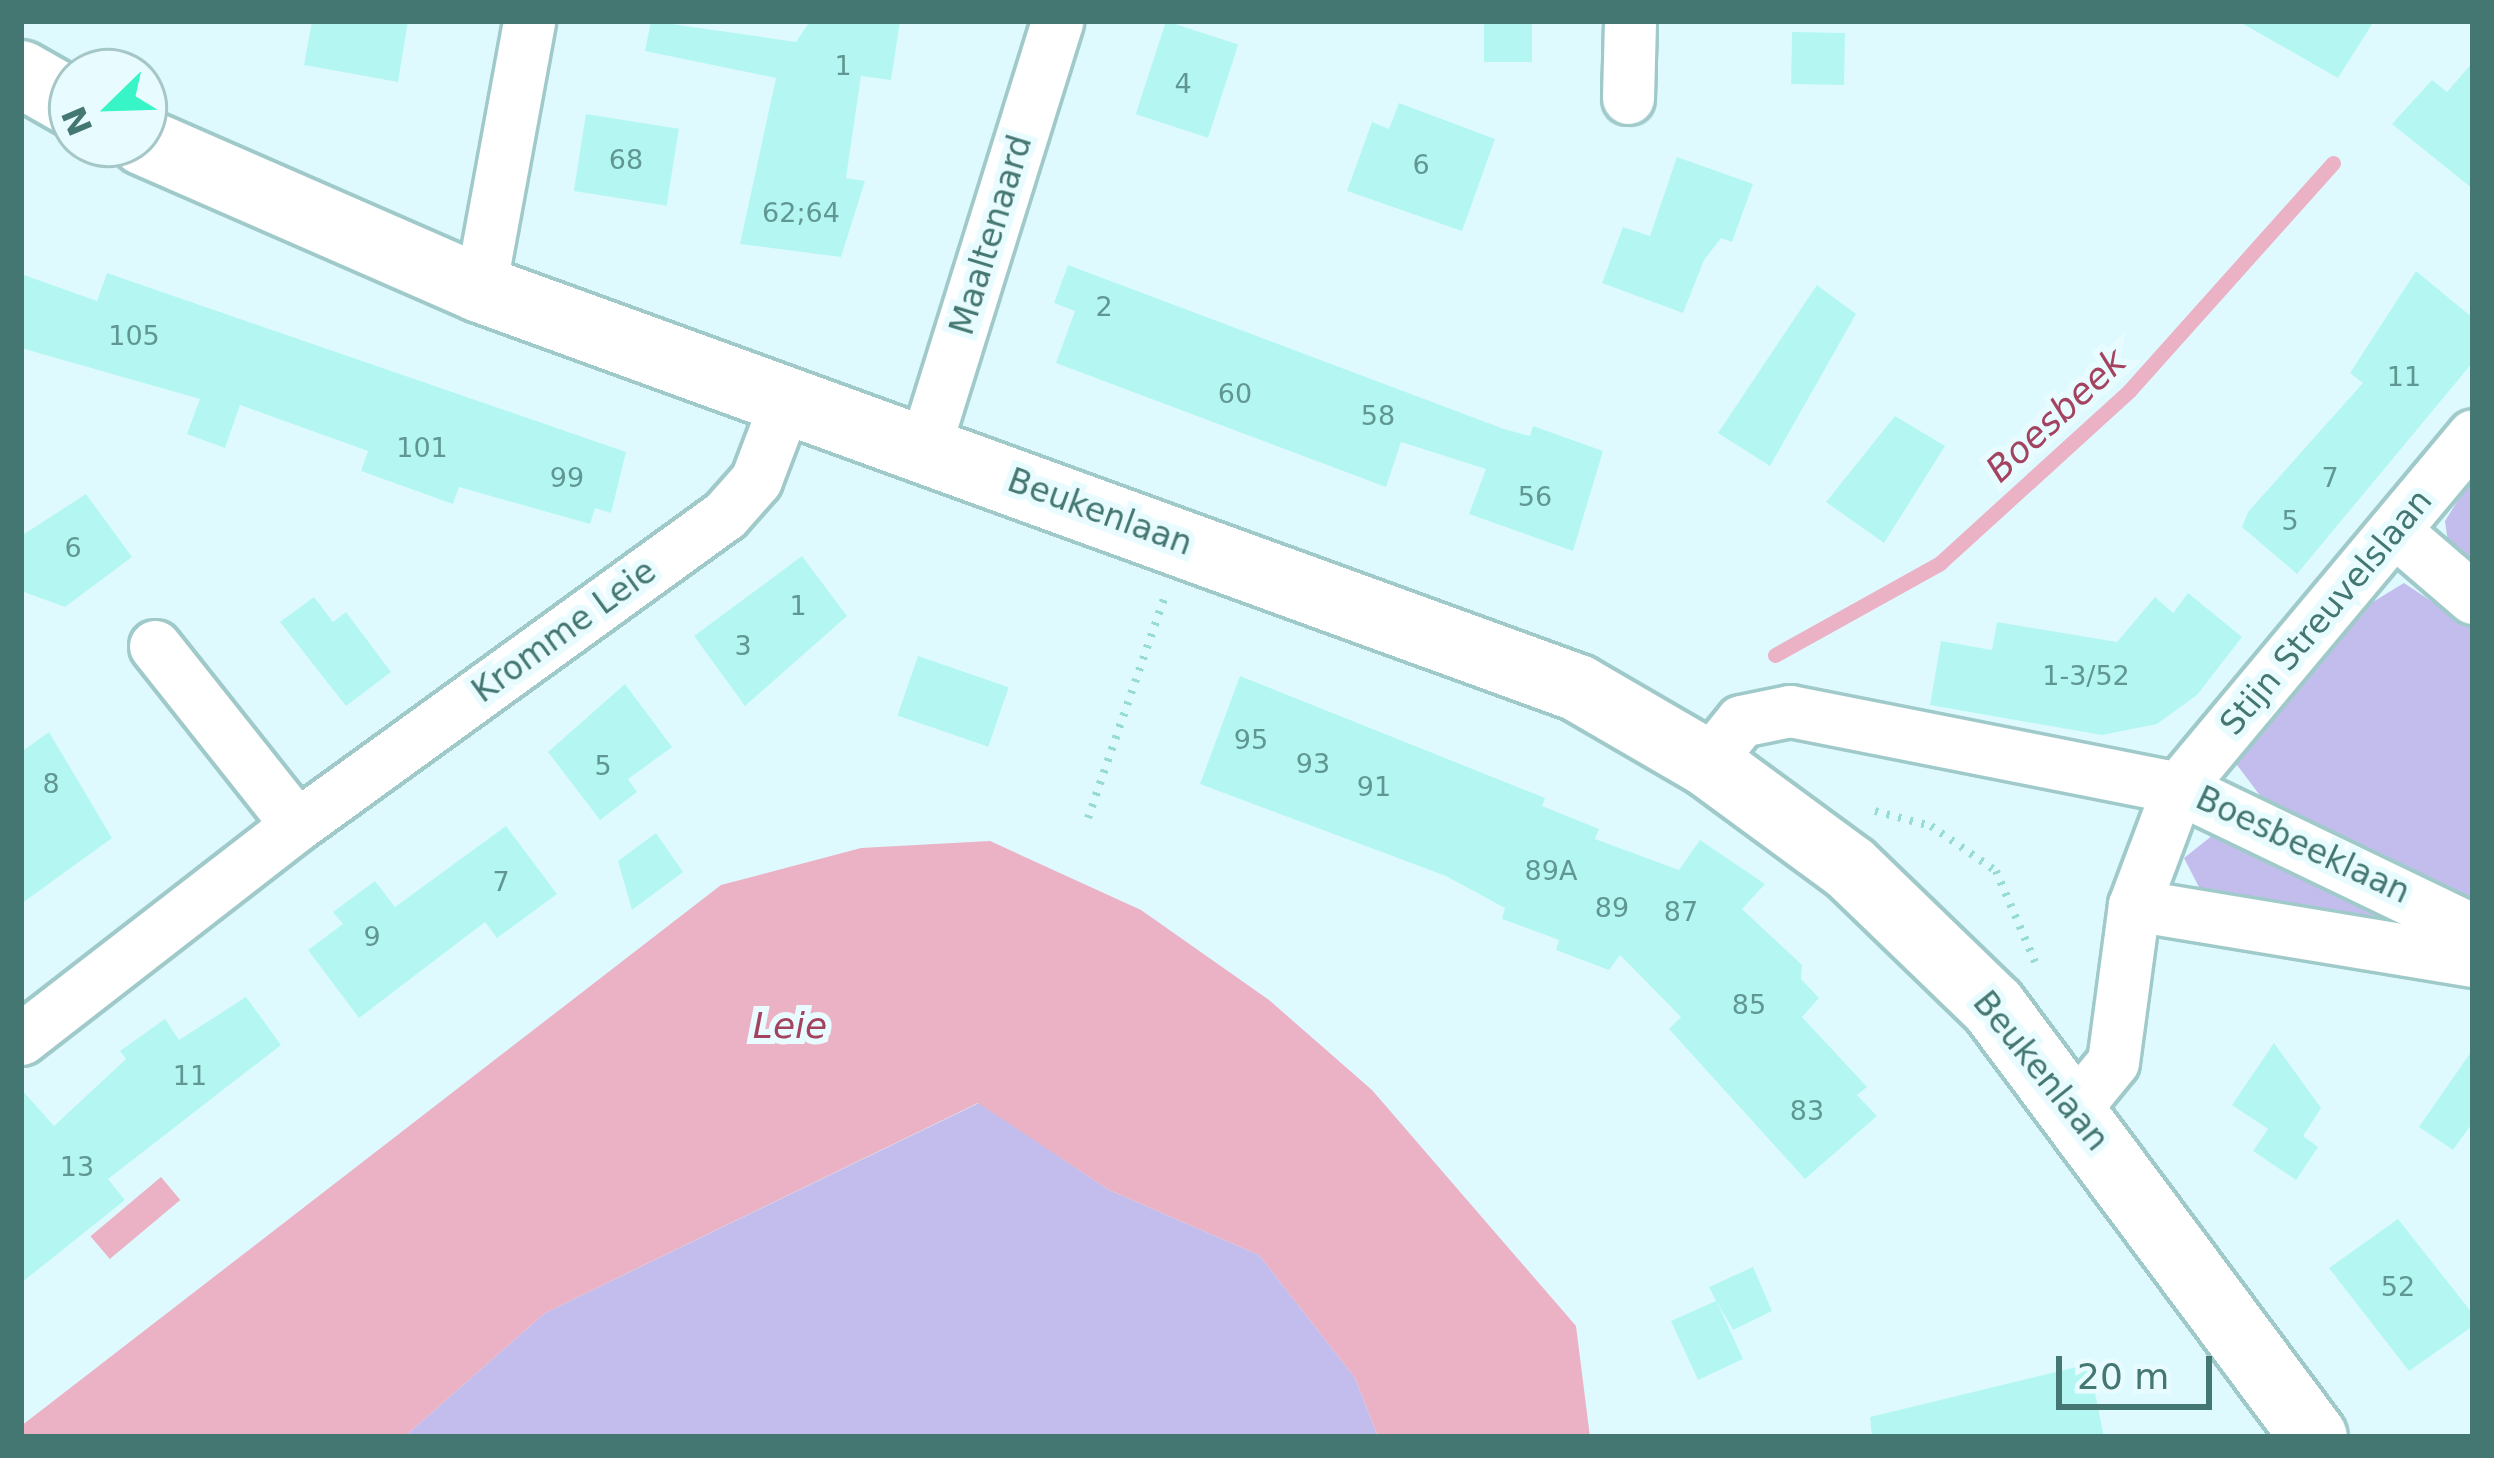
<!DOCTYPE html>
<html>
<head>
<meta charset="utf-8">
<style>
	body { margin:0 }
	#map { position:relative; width:2494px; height:1458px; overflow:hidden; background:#dffaff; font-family:"DejaVu Sans",sans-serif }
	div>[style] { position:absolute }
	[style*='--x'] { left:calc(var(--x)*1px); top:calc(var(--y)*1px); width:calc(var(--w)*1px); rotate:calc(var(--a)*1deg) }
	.green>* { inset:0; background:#c3bded }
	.water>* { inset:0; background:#eab2c4; transform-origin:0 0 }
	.stream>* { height:15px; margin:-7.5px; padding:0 7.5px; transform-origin:7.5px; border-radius:7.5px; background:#eab2c4 }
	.building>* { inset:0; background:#b4f7f2; transform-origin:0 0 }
	.path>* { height:8px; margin-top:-4px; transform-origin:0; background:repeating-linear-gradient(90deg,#97dbd6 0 3px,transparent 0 12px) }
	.roads { filter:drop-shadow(3px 0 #a0caca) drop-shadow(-3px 0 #a0caca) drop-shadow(0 3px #a0caca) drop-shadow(0 -3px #a0caca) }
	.street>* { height:51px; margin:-25.5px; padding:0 25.5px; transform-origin:25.5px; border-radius:25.5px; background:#fff }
	.secondary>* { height:66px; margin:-33px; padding:0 33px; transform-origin:33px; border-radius:33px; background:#fff }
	span { translate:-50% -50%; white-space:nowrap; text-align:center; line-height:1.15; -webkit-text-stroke:12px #e8fcff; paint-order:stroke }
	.number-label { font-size:27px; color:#609792 }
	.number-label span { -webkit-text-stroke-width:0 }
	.street-label { font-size:33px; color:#447772 }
	.water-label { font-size:36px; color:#a34360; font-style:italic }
	.frame { position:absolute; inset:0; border:24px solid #447772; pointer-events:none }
	.north { position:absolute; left:48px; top:48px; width:120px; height:120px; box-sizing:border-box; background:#e8fcff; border:3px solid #a6c7c7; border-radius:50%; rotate:247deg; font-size:33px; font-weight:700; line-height:48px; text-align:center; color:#447772 }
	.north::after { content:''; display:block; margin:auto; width:42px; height:54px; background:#37f5c7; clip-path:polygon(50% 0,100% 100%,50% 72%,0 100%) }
	.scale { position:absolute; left:2056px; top:1356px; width:156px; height:54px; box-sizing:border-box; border:6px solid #447772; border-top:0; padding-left:15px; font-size:36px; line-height:42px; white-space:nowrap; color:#447772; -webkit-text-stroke:9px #e8fcff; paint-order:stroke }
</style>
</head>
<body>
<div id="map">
	<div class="green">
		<i style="clip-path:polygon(2473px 476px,2473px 572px,2448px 543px,2445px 521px)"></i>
		<i style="clip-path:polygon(2404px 583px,2473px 629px,2473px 901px,2271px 810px,2234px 761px,2348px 617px)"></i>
		<i style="clip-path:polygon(2213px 835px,2439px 928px,2434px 944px,2202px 893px,2184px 858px)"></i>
		<i style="clip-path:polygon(979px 1103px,1109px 1190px,1259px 1255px,1355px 1378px,1378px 1437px,404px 1437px,545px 1313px)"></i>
	</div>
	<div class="water">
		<i style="clip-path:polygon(990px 841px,1141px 910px,1269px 1000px,1372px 1090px,1576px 1326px,1590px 1437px,1378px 1437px,1355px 1378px,1259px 1255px,1109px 1190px,978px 1103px,545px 1313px,404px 1437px,21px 1437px,21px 1426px,721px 885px,861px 848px)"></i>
		<i style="left:161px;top:1177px;width:30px;height:92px;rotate:50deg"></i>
	</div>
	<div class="stream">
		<i style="--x:1775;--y:655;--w:189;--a:-29.1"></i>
		<i style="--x:1940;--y:563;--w:256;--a:-42.3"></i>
		<i style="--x:2129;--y:391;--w:306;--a:-48.2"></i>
	</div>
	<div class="building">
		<i style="clip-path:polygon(312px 21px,408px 21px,398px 82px,304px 65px)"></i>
		<i style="clip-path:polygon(651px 21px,796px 42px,810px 21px,900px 21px,891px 80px,861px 76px,846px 178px,865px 181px,841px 257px,740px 244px,776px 78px,645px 51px)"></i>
		<i style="left:1166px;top:21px;width:76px;height:98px;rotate:18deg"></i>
		<i style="left:1484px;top:21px;width:48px;height:41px"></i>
		<i style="clip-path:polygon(2238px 21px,2374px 21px,2338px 78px)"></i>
		<i style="left:1792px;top:32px;width:53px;height:52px;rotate:1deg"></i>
		<i style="clip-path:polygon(2473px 62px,2473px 189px,2392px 124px,2432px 80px,2447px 92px)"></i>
		<i style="clip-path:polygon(1399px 103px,1495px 139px,1462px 231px,1347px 191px,1372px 122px,1389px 129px)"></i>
		<i style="left:586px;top:114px;width:94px;height:78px;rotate:9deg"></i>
		<i style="clip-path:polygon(1677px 157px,1753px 184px,1732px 242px,1721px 238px,1704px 260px,1683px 313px,1602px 283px,1623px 227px,1650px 236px)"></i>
		<i style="clip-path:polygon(1068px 265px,1504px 429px,1530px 436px,1533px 426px,1603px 451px,1573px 551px,1469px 514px,1486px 469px,1401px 442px,1386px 487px,1056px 363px,1075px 311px,1054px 303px)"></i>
		<i style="clip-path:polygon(2416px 271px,2473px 318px,2473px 362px,2297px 574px,2242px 527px,2248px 512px,2363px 383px,2350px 373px)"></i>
		<i style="clip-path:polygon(107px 273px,626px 452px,611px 513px,595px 508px,590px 524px,459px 487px,453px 504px,361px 471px,368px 451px,240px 405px,225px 448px,187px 434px,200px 399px,21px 348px,21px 274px,97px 301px)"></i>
		<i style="clip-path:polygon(1817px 285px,1856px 314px,1770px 466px,1718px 433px)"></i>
		<i style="clip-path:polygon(1895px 416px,1945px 446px,1884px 543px,1826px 502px)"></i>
		<i style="clip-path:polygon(86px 494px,132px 557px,65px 607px,21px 591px,21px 536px)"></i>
		<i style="clip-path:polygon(802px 556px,847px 616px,745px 706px,694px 636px)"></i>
		<i style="clip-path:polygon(2188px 593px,2242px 637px,2197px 695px,2157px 724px,2102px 735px,1930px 705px,1941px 641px,1992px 650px,1997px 622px,2117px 642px,2155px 597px,2173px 613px)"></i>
		<i style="clip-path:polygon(314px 597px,333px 622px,346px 612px,391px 672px,346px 706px,280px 622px)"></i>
		<i style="left:918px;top:656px;width:96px;height:63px;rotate:19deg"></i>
		<i style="clip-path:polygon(1240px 676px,1545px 798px,1542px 806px,1599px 829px,1595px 839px,1679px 870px,1700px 840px,1765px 884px,1742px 909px,1802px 965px,1801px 979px,1819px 998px,1802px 1017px,1867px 1087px,1857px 1095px,1877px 1116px,1805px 1179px,1669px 1029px,1681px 1017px,1620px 955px,1609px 970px,1556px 950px,1559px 940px,1502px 919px,1505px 908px,1446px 876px,1200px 784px)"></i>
		<i style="clip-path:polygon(625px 684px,672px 747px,628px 779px,637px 792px,600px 820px,548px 752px)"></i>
		<i style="clip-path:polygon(49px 732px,112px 838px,21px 904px,21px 752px)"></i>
		<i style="clip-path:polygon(506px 826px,557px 894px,497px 938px,485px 922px,359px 1018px,308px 950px,343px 924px,333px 912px,375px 881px,395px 907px)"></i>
		<i style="clip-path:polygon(656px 833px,683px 872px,632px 910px,618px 861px)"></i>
		<i style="clip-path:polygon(246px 997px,281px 1045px,108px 1179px,125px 1200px,21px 1283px,21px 1089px,54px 1126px,126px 1059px,120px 1051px,165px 1019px,179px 1040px)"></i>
		<i style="clip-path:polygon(2274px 1043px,2321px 1108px,2303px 1136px,2318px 1147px,2296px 1180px,2253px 1151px,2268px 1129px,2232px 1105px)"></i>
		<i style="clip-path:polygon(2473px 1049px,2473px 1122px,2453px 1150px,2419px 1127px)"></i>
		<i style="clip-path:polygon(2398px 1219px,2473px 1314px,2473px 1326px,2409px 1371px,2329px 1268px)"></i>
		<i style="clip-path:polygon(1753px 1267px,1772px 1311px,1733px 1330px,1717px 1302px,1743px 1359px,1698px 1380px,1671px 1321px,1716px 1301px,1709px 1287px)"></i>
		<i style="clip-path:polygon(2089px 1364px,2104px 1437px,1872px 1437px,1870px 1417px)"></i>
	</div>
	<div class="path">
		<i style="--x:1875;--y:811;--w:58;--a:15"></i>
		<i style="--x:1931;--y:826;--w:79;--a:34.7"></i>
		<i style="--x:1996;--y:871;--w:99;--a:66.8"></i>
		<i style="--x:1088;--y:818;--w:233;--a:-70.9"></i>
	</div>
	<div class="roads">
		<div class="street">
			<i style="--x:1628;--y:98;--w:77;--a:-88.5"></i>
			<i style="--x:480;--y:289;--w:272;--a:-79.6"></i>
			<i style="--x:924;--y:449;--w:448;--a:-72.7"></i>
			<i style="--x:2395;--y:531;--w:103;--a:40.7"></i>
			<i style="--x:155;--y:646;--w:228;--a:51.6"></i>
			<i style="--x:1707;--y:763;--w:54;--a:-51"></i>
			<i style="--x:1741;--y:721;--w:50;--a:-11.5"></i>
			<i style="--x:1790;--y:711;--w:396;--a:11.2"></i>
			<i style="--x:2178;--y:788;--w:327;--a:25.7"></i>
			<i style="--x:2134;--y:905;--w:344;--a:9.4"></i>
			<i style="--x:21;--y:1039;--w:349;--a:-37.8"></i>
			<i style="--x:297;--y:825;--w:528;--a:-35.92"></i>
			<i style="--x:725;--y:515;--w:47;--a:-48.5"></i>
			<i style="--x:756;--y:480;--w:85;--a:-69.2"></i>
			<i style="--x:2076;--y:1107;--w:58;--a:-50.6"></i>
			<i style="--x:2113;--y:1062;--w:158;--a:-82.4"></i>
			<i style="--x:2134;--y:905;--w:125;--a:-69.4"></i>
			<i style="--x:2178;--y:788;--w:460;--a:-50.1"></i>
		</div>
		<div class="secondary">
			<i style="--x:21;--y:74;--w:59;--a:29.6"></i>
			<i style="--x:144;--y:142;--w:367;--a:23.6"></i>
			<i style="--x:480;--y:289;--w:1168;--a:19.97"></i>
			<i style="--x:1578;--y:688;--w:149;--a:30.2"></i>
			<i style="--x:1707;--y:763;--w:177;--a:36.3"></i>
			<i style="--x:1850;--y:868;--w:199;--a:44"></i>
			<i style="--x:1993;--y:1006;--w:537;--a:53.32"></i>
		</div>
	</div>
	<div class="number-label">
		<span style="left:843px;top:66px">1</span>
		<span style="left:1183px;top:84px">4</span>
		<span style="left:626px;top:160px">68</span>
		<span style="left:1421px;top:165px">6</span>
		<span style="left:801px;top:213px">62;64</span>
		<span style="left:1104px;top:307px">2</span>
		<span style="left:134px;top:336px">105</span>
		<span style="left:2404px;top:377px">11</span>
		<span style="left:1235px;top:394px">60</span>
		<span style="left:1378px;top:416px">58</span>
		<span style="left:422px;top:448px">101</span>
		<span style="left:567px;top:478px">99</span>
		<span style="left:2330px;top:478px">7</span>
		<span style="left:1535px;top:497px">56</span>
		<span style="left:2290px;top:521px">5</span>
		<span style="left:73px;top:548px">6</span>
		<span style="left:798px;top:606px">1</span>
		<span style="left:743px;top:646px">3</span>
		<span style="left:2086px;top:676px">1-3/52</span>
		<span style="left:1251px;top:740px">95</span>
		<span style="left:1313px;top:764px">93</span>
		<span style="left:603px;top:766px">5</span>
		<span style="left:51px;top:784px">8</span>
		<span style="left:1374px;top:787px">91</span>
		<span style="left:1551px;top:871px">89A</span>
		<span style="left:501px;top:882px">7</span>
		<span style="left:1612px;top:908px">89</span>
		<span style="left:1681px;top:912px">87</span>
		<span style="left:372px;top:937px">9</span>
		<span style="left:1749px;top:1005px">85</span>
		<span style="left:190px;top:1076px">11</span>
		<span style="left:1807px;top:1111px">83</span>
		<span style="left:77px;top:1167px">13</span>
		<span style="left:2398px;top:1287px">52</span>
	</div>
	<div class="street-label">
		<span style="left:991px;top:235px;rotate:-73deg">Maaltenaard</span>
		<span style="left:1100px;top:512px;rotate:20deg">Beukenlaan</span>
		<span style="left:2326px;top:612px;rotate:-50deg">Stijn Streuvelslaan</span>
		<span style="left:564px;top:631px;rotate:-36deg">Kromme Leie</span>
		<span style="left:2303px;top:845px;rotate:25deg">Boesbeeklaan</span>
		<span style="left:2041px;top:1071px;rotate:51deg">Beukenlaan</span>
	</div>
	<div class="water-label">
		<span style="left:2056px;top:415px;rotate:-43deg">Boesbeek</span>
		<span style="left:790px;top:1026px">Leie</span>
	</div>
	<div class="frame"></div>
	<div class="north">N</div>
	<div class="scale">20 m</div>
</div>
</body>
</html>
